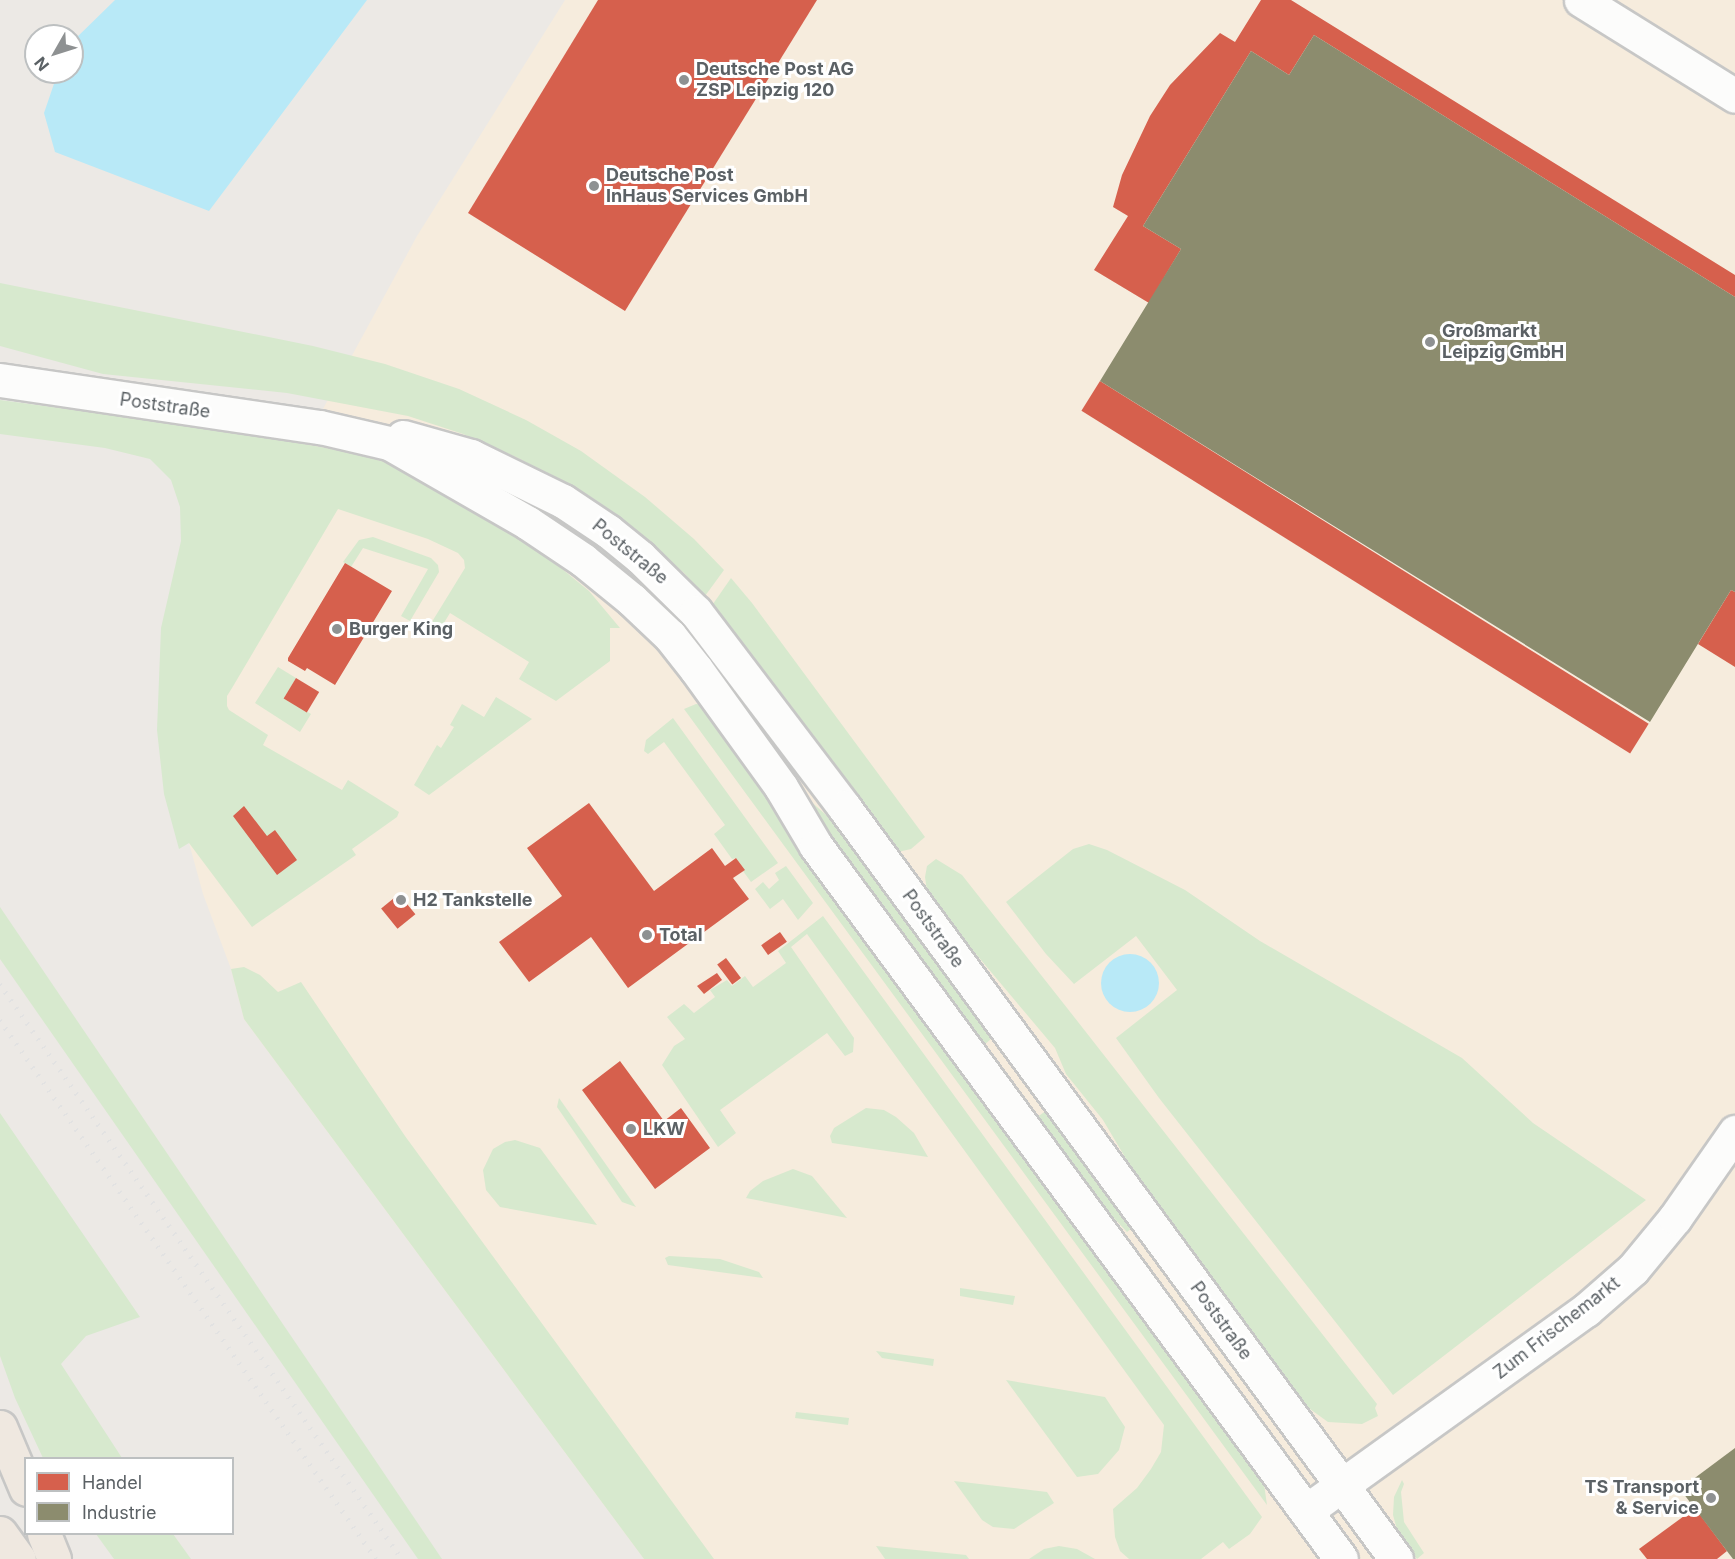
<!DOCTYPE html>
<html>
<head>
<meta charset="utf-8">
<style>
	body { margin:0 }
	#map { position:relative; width:1735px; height:1559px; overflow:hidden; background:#ece9e5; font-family:Inter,sans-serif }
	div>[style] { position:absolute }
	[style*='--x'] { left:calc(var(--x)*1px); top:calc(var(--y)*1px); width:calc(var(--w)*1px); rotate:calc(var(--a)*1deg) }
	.commercial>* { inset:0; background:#f6ecdd }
	.green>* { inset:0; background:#d7e9ce }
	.water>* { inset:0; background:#b8e9f7 }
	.round { border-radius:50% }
	.shops>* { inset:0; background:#d6604d; transform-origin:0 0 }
	.industry>* { inset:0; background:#8c8c6e }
	.roads { filter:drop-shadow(2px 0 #c7c7c6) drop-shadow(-2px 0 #c7c7c6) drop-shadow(0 2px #c7c7c6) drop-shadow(0 -2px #c7c7c6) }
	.minor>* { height:33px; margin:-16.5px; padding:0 16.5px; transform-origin:16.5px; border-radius:16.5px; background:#fcfcfb }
	.tertiary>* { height:33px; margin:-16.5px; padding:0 16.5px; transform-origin:16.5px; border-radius:16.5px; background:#fcfcfb }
	.motorway>* { height:33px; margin:-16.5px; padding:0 16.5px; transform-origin:16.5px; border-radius:16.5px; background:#efe8e0 }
	.rail>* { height:4.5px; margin-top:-2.25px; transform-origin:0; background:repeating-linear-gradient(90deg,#e2e2e2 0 1.5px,transparent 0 9.5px) }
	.dots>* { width:16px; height:16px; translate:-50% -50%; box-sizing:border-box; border:3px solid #fff; border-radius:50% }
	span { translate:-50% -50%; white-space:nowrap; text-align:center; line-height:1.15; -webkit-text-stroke:6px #fff; paint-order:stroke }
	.poi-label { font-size:18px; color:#5b6165; font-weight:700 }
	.left { translate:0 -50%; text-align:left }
	.right { translate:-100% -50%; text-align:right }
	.street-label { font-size:18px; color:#5b6165 }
	.legend { position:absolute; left:24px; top:1457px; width:210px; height:78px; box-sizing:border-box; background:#fff; border:2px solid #bdc0c1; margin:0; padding:8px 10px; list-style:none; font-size:18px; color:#5b6165 }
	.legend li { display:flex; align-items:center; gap:12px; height:30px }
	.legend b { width:30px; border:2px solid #bdc0c1 }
	.north { position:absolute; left:24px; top:24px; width:60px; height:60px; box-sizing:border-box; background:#fff; border:2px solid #bdc0c1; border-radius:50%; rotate:231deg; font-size:16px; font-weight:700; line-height:24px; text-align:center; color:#5b6165 }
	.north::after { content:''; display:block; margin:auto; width:21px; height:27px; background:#8e9192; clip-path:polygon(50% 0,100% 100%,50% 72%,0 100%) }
</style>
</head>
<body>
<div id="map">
	<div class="commercial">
		<i style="clip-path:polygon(565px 0,1735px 0,1735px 1559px,644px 1559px,244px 1019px,231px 969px,203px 894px,189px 843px,223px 727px,214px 683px,299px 453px,417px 236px)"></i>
	</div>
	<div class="green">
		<i style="clip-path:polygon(0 283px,313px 346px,385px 364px,459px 389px,526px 420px,581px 451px,645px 497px,694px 539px,724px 570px,705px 596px,684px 573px,618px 517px,567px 484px,516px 457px,463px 434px,408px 416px,287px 393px,103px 374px,0 346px)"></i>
		<i style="clip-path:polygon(0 400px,217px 429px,321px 447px,361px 455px,408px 469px,470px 505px,556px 564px,589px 591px,620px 628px,610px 628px,610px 661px,556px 701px,519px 679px,529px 662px,450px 613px,439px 631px,430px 625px,465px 568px,464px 560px,458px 553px,428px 539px,338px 509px,232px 688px,227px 696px,227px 706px,229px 710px,268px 735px,263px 745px,342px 790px,348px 780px,399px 812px,397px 817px,352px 849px,356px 855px,252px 927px,189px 843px,179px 849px,164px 794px,157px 730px,161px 628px,181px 541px,180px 507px,171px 480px,150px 459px,105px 448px,0 434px)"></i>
		<i style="clip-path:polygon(503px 486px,551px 512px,606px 549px,677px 612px,667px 620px,499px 493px)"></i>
		<i style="clip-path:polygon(373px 537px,431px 558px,438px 565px,439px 572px,410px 621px,401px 616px,428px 569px,363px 548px,351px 567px,343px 562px,359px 540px)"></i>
		<i style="clip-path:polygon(731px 578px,752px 603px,925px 837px,911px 849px,898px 852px,713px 604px)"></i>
		<i style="clip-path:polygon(278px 667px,296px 678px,284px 698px,311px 714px,300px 732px,255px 703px)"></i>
		<i style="clip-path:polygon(496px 697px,532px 719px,429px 795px,414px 785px,437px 745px,441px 748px,454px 727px,450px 725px,462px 704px,484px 717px)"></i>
		<i style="clip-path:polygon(696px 704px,706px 705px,718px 714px,831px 893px,1264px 1484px,1267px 1505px,684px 709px)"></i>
		<i style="clip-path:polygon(673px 718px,778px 863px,751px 882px,743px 871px,745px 870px,736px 858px,732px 859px,714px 834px,725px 825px,664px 742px,648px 754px,644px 751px,646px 740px)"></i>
		<i style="clip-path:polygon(808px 799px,825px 814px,847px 839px,992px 1038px,983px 1046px,804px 803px)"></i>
		<i style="clip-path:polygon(1089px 844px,1107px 850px,1185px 890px,1260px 941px,1462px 1058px,1533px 1123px,1646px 1200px,1393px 1395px,1159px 1098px,1116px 1038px,1177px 990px,1136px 936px,1074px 984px,1046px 954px,1006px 902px,1073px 849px)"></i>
		<i style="clip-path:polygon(936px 859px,962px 875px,1071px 1013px,1377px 1404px,1375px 1408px,1378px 1416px,1362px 1424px,1328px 1422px,1310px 1409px,1292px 1391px,1138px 1179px,1103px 1120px,1066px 1074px,1055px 1048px,928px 897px,925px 877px,927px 866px)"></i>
		<i style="clip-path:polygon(786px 866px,813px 903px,798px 920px,783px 899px,770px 909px,755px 889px,763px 882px,769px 889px,779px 880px,775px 873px)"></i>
		<i style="clip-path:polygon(0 907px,367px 1448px,442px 1559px,418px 1559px,0 959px)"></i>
		<i style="clip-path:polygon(823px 916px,1262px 1517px,1250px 1534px,1229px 1549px,1223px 1542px,1201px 1559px,1129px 1559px,1120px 1551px,1115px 1537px,1113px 1509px,1137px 1488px,1151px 1469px,1161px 1452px,1164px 1425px,807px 934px,791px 947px,854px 1038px,853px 1052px,845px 1056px,827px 1033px,720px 1110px,736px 1133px,718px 1147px,662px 1065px,674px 1046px,685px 1039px,667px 1017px,684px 1004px,694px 1013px,715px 997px,710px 990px,727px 980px,732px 986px,745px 976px,753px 987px,786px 963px,778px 951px)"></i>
		<i style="clip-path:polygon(244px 967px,260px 975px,278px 992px,301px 982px,405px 1136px,714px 1559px,644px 1559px,244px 1019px,231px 969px)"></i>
		<i style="clip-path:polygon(559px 1098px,636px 1207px,622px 1202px,557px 1107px)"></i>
		<i style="clip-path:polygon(866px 1108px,884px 1110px,896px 1117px,914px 1133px,928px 1157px,832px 1143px,830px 1136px,834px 1128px)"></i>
		<i style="clip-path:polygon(1047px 1110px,1133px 1227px,1127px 1232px,1093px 1196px,1036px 1118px)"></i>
		<i style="clip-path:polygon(0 1113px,140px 1317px,86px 1336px,61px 1364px,122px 1458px,43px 1458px,15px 1398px,0 1356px)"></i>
		<i style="clip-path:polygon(515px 1140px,540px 1148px,597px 1225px,500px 1207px,486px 1190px,483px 1170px,493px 1149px,505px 1142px)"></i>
		<i style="clip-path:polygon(793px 1169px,812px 1176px,847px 1218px,746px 1198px,750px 1191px,763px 1181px)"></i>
		<i style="clip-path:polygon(669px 1256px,720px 1259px,759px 1272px,763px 1278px,668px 1265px,665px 1258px)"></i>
		<i style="clip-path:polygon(960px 1288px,1015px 1296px,1013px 1305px,960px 1296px)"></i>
		<i style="clip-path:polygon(876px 1351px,934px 1359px,933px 1366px,882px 1358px)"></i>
		<i style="clip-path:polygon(1006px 1380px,1105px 1397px,1125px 1427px,1119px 1450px,1098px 1474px,1077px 1477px)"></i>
		<i style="clip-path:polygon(796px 1412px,849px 1418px,848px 1425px,795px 1418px)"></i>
		<i style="clip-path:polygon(1402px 1480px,1404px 1484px,1401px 1492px,1404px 1522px,1424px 1553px,1417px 1559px,1398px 1533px,1393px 1515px,1394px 1497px)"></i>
		<i style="clip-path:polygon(954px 1481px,1047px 1492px,1054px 1503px,1014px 1529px,993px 1527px,982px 1520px)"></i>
		<i style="clip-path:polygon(96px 1534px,173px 1534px,191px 1559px,114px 1559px)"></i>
		<i style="clip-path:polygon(876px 1546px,966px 1555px,969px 1559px,885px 1559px)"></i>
		<i style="clip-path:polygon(1059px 1546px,1077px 1549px,1095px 1559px,1029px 1559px,1044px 1549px)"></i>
	</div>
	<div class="water">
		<i style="clip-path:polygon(115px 0,367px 0,209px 211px,55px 152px,44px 113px,58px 72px,72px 72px,72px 42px)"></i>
		<i class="round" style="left:1101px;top:954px;width:58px;height:58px"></i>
	</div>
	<div class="shops">
		<i style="clip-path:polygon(598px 0,817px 0,625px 311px,468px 213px)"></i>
		<i style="clip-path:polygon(1261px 0,1291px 0,1735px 275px,1735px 297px,1314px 35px,1289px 75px,1251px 51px,1143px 226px,1181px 249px,1149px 303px,1094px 270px,1128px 216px,1113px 207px,1122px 175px,1150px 116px,1170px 85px,1220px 33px,1235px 42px)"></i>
		<i style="left:1100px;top:381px;width:647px;height:35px;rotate:32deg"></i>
		<i style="clip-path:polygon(345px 563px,392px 591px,335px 685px,307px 668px,305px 671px,288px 661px,288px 658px)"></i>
		<i style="clip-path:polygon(1731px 590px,1735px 592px,1735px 667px,1698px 644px)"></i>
		<i style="left:296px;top:678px;width:27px;height:24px;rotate:31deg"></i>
		<i style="clip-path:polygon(589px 803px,654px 891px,712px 848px,725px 866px,736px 858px,745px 870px,733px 878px,749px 899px,628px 988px,591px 937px,529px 982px,499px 942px,562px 896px,527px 848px)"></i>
		<i style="clip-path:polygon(244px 806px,267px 836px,275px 830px,297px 860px,277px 875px,233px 816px)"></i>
		<i style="left:399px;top:894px;width:26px;height:23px;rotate:51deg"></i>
		<i style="left:780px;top:932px;width:12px;height:23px;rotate:55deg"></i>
		<i style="left:726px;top:958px;width:25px;height:11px;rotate:53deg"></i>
		<i style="clip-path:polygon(717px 973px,722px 980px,704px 994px,697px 986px)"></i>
		<i style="clip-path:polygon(620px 1061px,664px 1121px,681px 1108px,710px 1148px,655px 1189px,582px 1090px)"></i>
		<i style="clip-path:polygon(1695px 1508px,1727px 1551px,1717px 1559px,1647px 1559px,1639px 1549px)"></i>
	</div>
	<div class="industry">
		<i style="clip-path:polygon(1314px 35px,1735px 297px,1735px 592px,1731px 590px,1650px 722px,1100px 381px,1181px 249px,1143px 226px,1251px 51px,1289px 75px)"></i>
		<i style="clip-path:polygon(1735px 1448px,1735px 1559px,1733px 1559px,1680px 1489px)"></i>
	</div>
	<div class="roads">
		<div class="minor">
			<i style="--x:1581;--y:0;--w:181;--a:31.9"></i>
			<i style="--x:1306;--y:1511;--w:345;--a:-35.7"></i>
			<i style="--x:1586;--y:1310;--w:62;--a:-41.1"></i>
			<i style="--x:1633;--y:1269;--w:66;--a:-50.5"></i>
			<i style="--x:1675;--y:1218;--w:105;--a:-55.1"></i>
		</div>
		<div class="tertiary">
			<i style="--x:0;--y:380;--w:323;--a:8.4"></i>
			<i style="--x:320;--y:427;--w:71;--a:13.1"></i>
			<i style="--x:389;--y:443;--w:160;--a:29.9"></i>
			<i style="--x:528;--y:523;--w:66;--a:33.9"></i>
			<i style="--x:583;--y:560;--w:63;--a:39.2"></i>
			<i style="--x:632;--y:600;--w:52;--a:43.5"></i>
			<i style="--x:670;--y:636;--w:42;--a:51.8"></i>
			<i style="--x:696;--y:669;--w:145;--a:54.2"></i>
			<i style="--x:781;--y:787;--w:69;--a:59.3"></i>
			<i style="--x:816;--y:846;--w:885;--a:53.63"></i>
			<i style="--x:403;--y:437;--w:71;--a:15.6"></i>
			<i style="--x:471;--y:456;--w:102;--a:26.1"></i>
			<i style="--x:563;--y:501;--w:54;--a:33.7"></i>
			<i style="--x:608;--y:531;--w:41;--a:39.1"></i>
			<i style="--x:640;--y:557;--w:78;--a:44.5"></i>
			<i style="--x:696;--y:612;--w:245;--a:52.8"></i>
			<i style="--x:844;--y:807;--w:933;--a:53.72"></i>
		</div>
		<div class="motorway">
			<i style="--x:0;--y:1427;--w:67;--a:67.2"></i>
			<i style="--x:0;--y:1533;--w:32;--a:54"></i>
			<i style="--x:44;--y:1534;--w:27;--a:68"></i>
		</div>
	</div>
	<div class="rail">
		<i style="--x:0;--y:984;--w:702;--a:55.04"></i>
		<i style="--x:0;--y:1020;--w:657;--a:55.1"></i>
	</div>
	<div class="dots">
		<i style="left:684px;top:80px;background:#8e9192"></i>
		<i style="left:594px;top:186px;background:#8e9192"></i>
		<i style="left:1430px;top:342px;background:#8e9192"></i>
		<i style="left:337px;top:629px;background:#8e9192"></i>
		<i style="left:401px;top:900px;background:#8e9192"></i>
		<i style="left:647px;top:935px;background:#8e9192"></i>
		<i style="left:631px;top:1129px;background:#8e9192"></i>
		<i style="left:1711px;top:1498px;background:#8e9192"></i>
	</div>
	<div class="poi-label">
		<span class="left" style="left:696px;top:80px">Deutsche Post AG<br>ZSP Leipzig 120</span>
		<span class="left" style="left:606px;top:186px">Deutsche Post<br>InHaus Services GmbH</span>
		<span class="left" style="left:1442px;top:342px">Großmarkt<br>Leipzig GmbH</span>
		<span class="left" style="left:349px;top:629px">Burger King</span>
		<span class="left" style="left:413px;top:900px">H2 Tankstelle</span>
		<span class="left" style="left:659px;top:935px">Total</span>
		<span class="left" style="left:643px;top:1129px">LKW</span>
		<span class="right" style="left:1699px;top:1498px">TS Transport<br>&amp; Service</span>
	</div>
	<div class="street-label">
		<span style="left:165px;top:406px;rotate:8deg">Poststraße</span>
		<span style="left:630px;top:552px;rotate:39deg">Poststraße</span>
		<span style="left:933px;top:929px;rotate:54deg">Poststraße</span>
		<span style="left:1221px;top:1321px;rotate:54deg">Poststraße</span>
		<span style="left:1557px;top:1328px;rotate:-38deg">Zum Frischemarkt</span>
	</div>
	<ul class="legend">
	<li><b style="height:16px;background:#d6604d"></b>Handel</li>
	<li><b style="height:16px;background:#8c8c6e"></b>Industrie</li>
	</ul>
	<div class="north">N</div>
</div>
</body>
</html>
